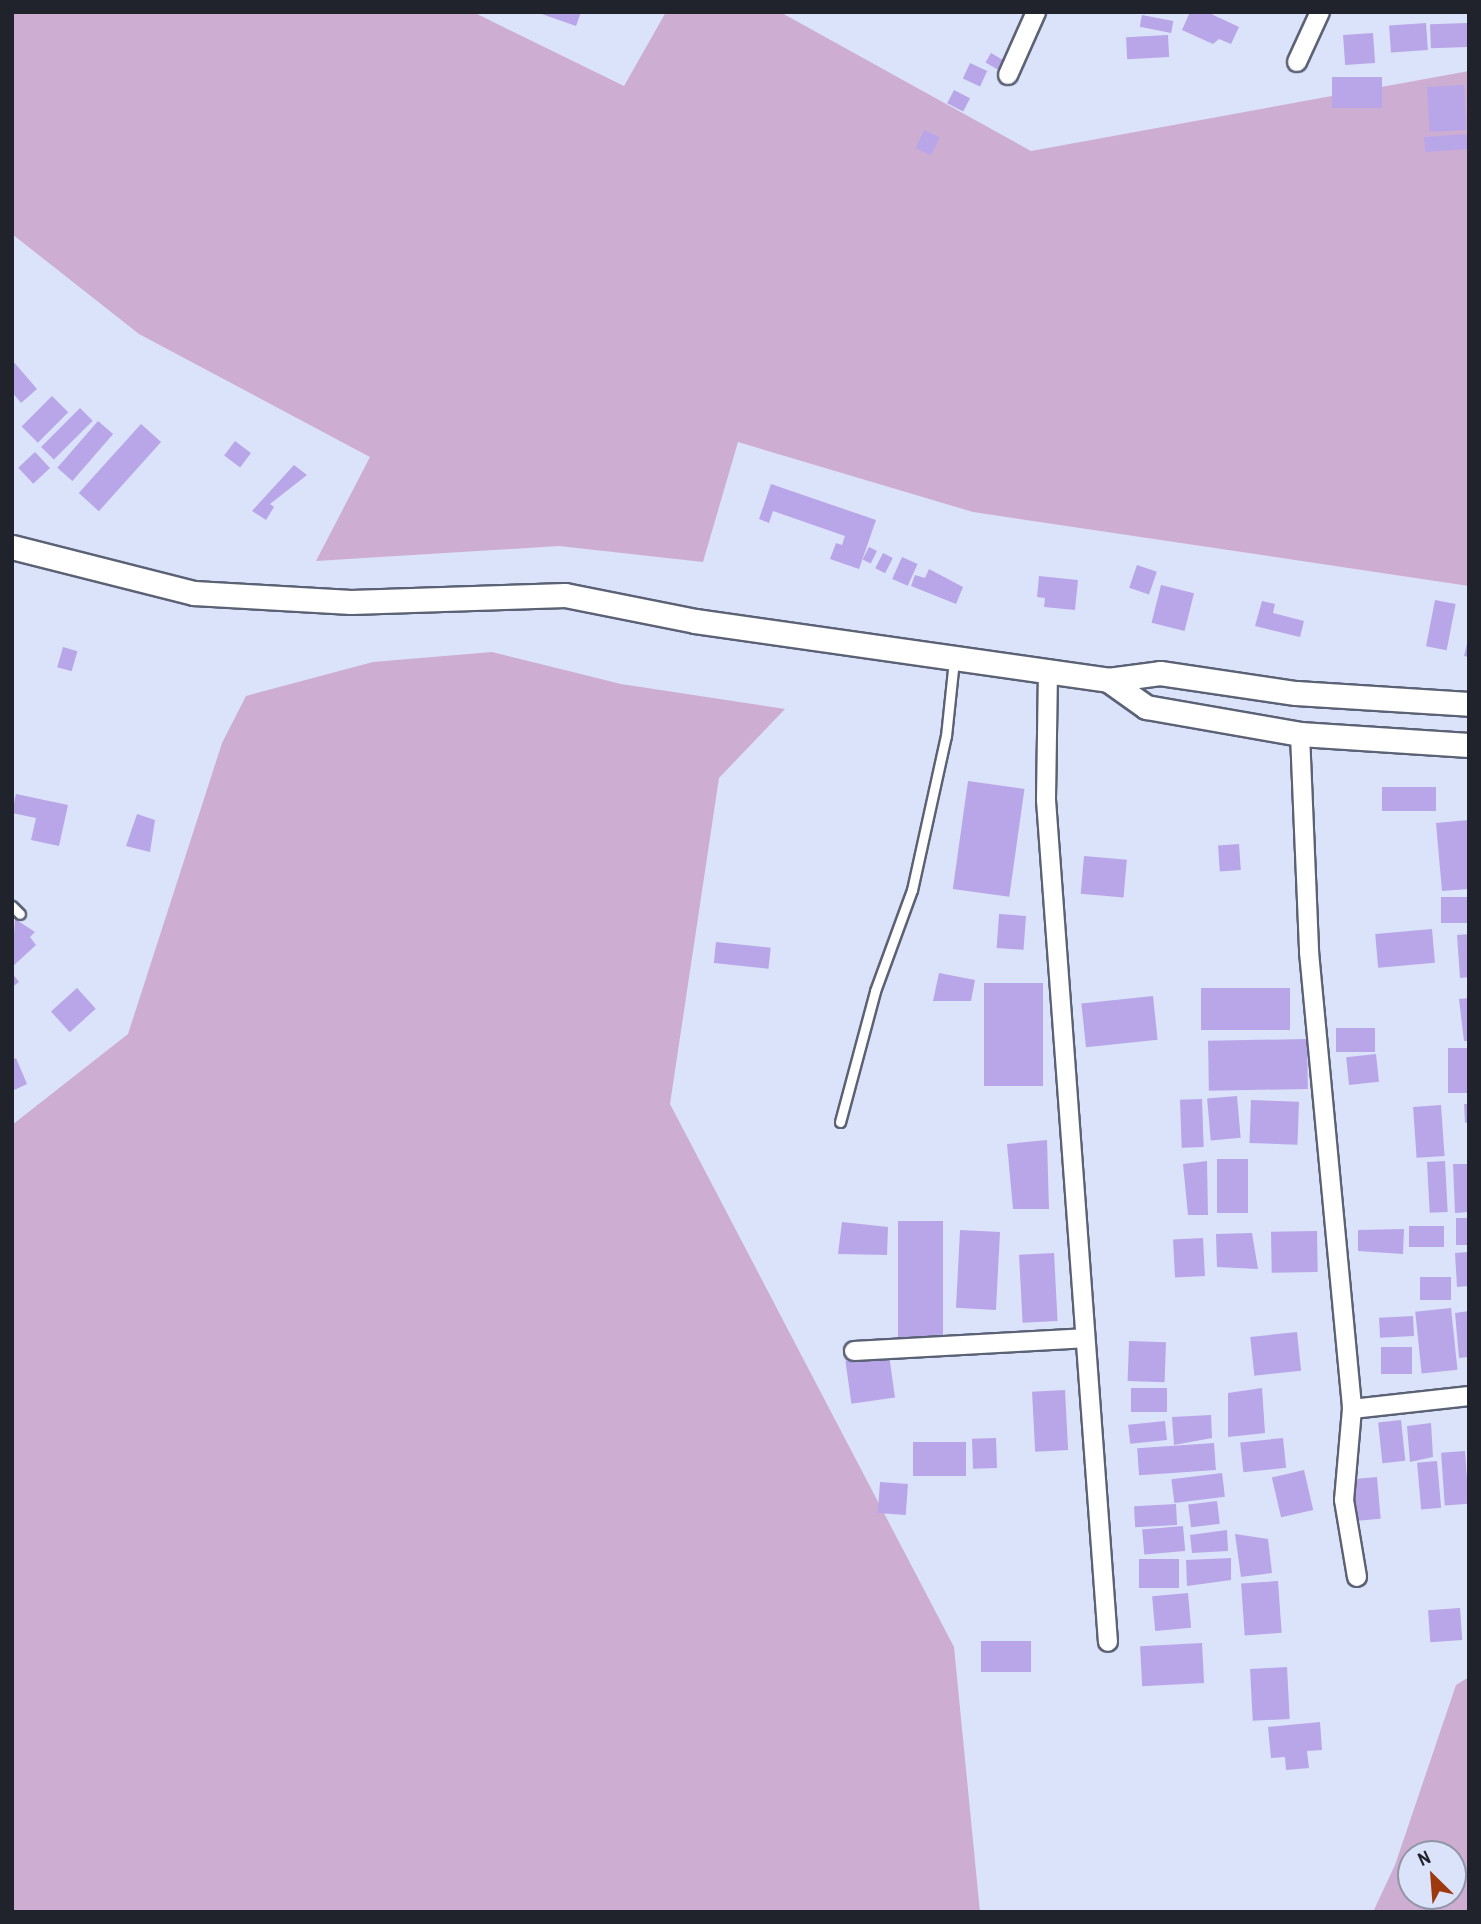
<!DOCTYPE html>
<html>
<head>
<meta charset="utf-8">
<style>
	body { margin:0 }
	#map { position:relative; width:1481px; height:1924px; overflow:hidden; background:#dbe3fa; font-family:"Archivo Narrow",sans-serif }
	div>[style] { position:absolute }
	[style*='--x'] { left:calc(var(--x)*1px); top:calc(var(--y)*1px); width:calc(var(--w)*1px); rotate:calc(var(--a)*1deg) }
	.green>* { inset:0; background:#ceadd3 }
	.building>* { inset:0; background:#b8a6e9; transform-origin:0 0 }
	.roads { filter:drop-shadow(2px 0 #5c6276) drop-shadow(-2px 0 #5c6276) drop-shadow(0 2px #5c6276) drop-shadow(0 -2px #5c6276) }
	.service>* { height:9px; margin:-4.5px; padding:0 4.5px; transform-origin:4.5px; border-radius:4.5px; background:#fff }
	.minor>* { height:18px; margin:-9px; padding:0 9px; transform-origin:9px; border-radius:9px; background:#fff }
	.tertiary>* { height:23px; margin:-11.5px; padding:0 11.5px; transform-origin:11.5px; border-radius:11.5px; background:#fff }
	span { translate:-50% -50%; white-space:nowrap; text-align:center; line-height:1.15; -webkit-text-stroke:5px #dbe3fa; paint-order:stroke }
	.frame { position:absolute; inset:0; border:14px solid #20232b; pointer-events:none }
	.north { position:absolute; left:1397px; top:1840px; width:70px; height:70px; box-sizing:border-box; background:#dbe3fa; border:2px solid #9096a7; border-radius:50%; rotate:335deg; font-size:19px; font-weight:700; line-height:28px; text-align:center; color:#20232b }
	.north::after { content:''; display:block; margin:auto; width:24px; height:32px; background:#9e380e; clip-path:polygon(50% 0,100% 100%,50% 72%,0 100%) }
</style>
</head>
<body>
<div id="map">
	<div class="green">
		<i style="clip-path:polygon(12px 12px,473px 12px,624px 86px,666px 12px,780px 12px,1031px 151px,1469px 71px,1469px 586px,973px 512px,738px 442px,703px 562px,559px 546px,316px 561px,370px 457px,139px 334px,12px 234px)"></i>
		<i style="clip-path:polygon(492px 652px,621px 684px,785px 709px,719px 778px,670px 1104px,954px 1647px,980px 1912px,12px 1912px,12px 1125px,128px 1034px,222px 743px,246px 696px,373px 662px)"></i>
		<i style="clip-path:polygon(evenodd,1469px 1677px,1469px 1912px,1373px 1912px,1395px 1865px,1456px 1685px,1469px 1677px,1453px 1854px,1453px 1896px,1411px 1896px,1411px 1854px,1453px 1854px)"></i>
	</div>
	<div class="building">
		<i style="clip-path:polygon(536px 12px,581px 12px,576px 26px)"></i>
		<i style="clip-path:polygon(1190px 12px,1207px 12px,1239px 27px,1231px 44px,1219px 39px,1213px 44px,1182px 30px)"></i>
		<i style="left:1142px;top:15px;width:32px;height:12px;rotate:11deg"></i>
		<i style="left:1426px;top:23px;width:27px;height:37px;rotate:86deg"></i>
		<i style="left:1467px;top:23px;width:24px;height:37px;rotate:88deg"></i>
		<i style="left:1373px;top:33px;width:30px;height:30px;rotate:86deg"></i>
		<i style="left:1168px;top:35px;width:22px;height:42px;rotate:87deg"></i>
		<i style="left:991px;top:53px;width:14px;height:11px;rotate:30deg"></i>
		<i style="left:970px;top:63px;width:19px;height:17px;rotate:25deg"></i>
		<i style="left:1382px;top:77px;width:31px;height:50px;rotate:90deg"></i>
		<i style="left:1464px;top:85px;width:45px;height:37px;rotate:87deg"></i>
		<i style="left:954px;top:90px;width:18px;height:15px;rotate:27deg"></i>
		<i style="left:924px;top:130px;width:17px;height:20px;rotate:25deg"></i>
		<i style="left:1468px;top:134px;width:15px;height:44px;rotate:86deg"></i>
		<i style="clip-path:polygon(12px 360px,37px 389px,21px 403px,12px 392px)"></i>
		<i style="left:52px;top:396px;width:23px;height:43px;rotate:45deg"></i>
		<i style="left:80px;top:408px;width:18px;height:55px;rotate:45deg"></i>
		<i style="left:98px;top:421px;width:20px;height:62px;rotate:41deg"></i>
		<i style="left:141px;top:424px;width:27px;height:93px;rotate:42deg"></i>
		<i style="left:235px;top:441px;width:20px;height:18px;rotate:37deg"></i>
		<i style="left:35px;top:452px;width:22px;height:23px;rotate:47deg"></i>
		<i style="clip-path:polygon(294px 465px,307px 475px,270px 504px,274px 507px,266px 520px,252px 511px)"></i>
		<i style="clip-path:polygon(771px 484px,876px 520px,859px 569px,830px 559px,836px 543px,842px 545px,845px 536px,773px 511px,769px 523px,759px 519px)"></i>
		<i style="left:869px;top:547px;width:9px;height:14px;rotate:27deg"></i>
		<i style="left:883px;top:553px;width:11px;height:17px;rotate:27deg"></i>
		<i style="left:902px;top:557px;width:17px;height:24px;rotate:24deg"></i>
		<i style="left:1137px;top:565px;width:21px;height:24px;rotate:19deg"></i>
		<i style="clip-path:polygon(929px 569px,963px 587px,956px 604px,911px 586px,915px 575px,925px 578px)"></i>
		<i style="clip-path:polygon(1039px 576px,1078px 580px,1075px 610px,1044px 607px,1045px 598px,1037px 597px)"></i>
		<i style="left:1161px;top:585px;width:34px;height:39px;rotate:14deg"></i>
		<i style="left:1435px;top:600px;width:21px;height:47px;rotate:11deg"></i>
		<i style="clip-path:polygon(1262px 601px,1275px 604px,1273px 613px,1304px 621px,1300px 637px,1255px 626px)"></i>
		<i style="clip-path:polygon(1469px 636px,1469px 657px,1464px 656px)"></i>
		<i style="left:63px;top:647px;width:15px;height:21px;rotate:16deg"></i>
		<i style="left:968px;top:781px;width:57px;height:109px;rotate:8deg"></i>
		<i style="left:1436px;top:787px;width:24px;height:54px;rotate:90deg"></i>
		<i style="clip-path:polygon(16px 794px,68px 805px,59px 846px,31px 840px,36px 818px,12px 813px)"></i>
		<i style="clip-path:polygon(137px 814px,155px 820px,150px 852px,126px 846px)"></i>
		<i style="clip-path:polygon(1469px 820px,1469px 889px,1442px 891px,1436px 823px)"></i>
		<i style="left:1239px;top:844px;width:26px;height:21px;rotate:86deg"></i>
		<i style="left:1084px;top:856px;width:43px;height:38px;rotate:5deg"></i>
		<i style="left:1469px;top:897px;width:26px;height:28px;rotate:90deg"></i>
		<i style="left:999px;top:914px;width:27px;height:34px;rotate:4deg"></i>
		<i style="clip-path:polygon(15px 919px,35px 932px,30px 937px,36px 945px,12px 967px)"></i>
		<i style="left:1432px;top:929px;width:34px;height:57px;rotate:85deg"></i>
		<i style="clip-path:polygon(1469px 934px,1469px 977px,1460px 978px,1457px 935px)"></i>
		<i style="left:716px;top:942px;width:55px;height:21px;rotate:6deg"></i>
		<i style="clip-path:polygon(12px 973px,19px 982px,12px 987px)"></i>
		<i style="clip-path:polygon(939px 973px,975px 980px,971px 1001px,933px 1001px)"></i>
		<i style="left:984px;top:983px;width:59px;height:103px"></i>
		<i style="left:77px;top:988px;width:28px;height:35px;rotate:48deg"></i>
		<i style="left:1290px;top:988px;width:42px;height:89px;rotate:90deg"></i>
		<i style="left:1153px;top:996px;width:44px;height:72px;rotate:84deg"></i>
		<i style="clip-path:polygon(1469px 998px,1469px 1041px,1464px 1041px,1459px 999px)"></i>
		<i style="left:1375px;top:1028px;width:24px;height:39px;rotate:90deg"></i>
		<i style="left:1307px;top:1039px;width:50px;height:99px;rotate:89deg"></i>
		<i style="left:1469px;top:1048px;width:45px;height:21px;rotate:90deg"></i>
		<i style="left:1376px;top:1054px;width:28px;height:30px;rotate:84deg"></i>
		<i style="clip-path:polygon(16px 1058px,27px 1084px,12px 1091px,12px 1060px)"></i>
		<i style="left:1237px;top:1096px;width:42px;height:30px;rotate:85deg"></i>
		<i style="left:1202px;top:1099px;width:48px;height:22px;rotate:88deg"></i>
		<i style="left:1251px;top:1100px;width:48px;height:43px;rotate:2deg"></i>
		<i style="clip-path:polygon(1464px 1104px,1469px 1104px,1469px 1122px,1465px 1123px)"></i>
		<i style="left:1441px;top:1105px;width:51px;height:28px;rotate:86deg"></i>
		<i style="clip-path:polygon(1047px 1140px,1049px 1209px,1013px 1209px,1007px 1144px)"></i>
		<i style="left:1217px;top:1159px;width:31px;height:54px"></i>
		<i style="clip-path:polygon(1207px 1161px,1208px 1215px,1188px 1215px,1183px 1164px)"></i>
		<i style="left:1445px;top:1161px;width:51px;height:18px;rotate:87deg"></i>
		<i style="clip-path:polygon(1453px 1164px,1469px 1164px,1469px 1212px,1455px 1213px)"></i>
		<i style="left:1456px;top:1218px;width:13px;height:27px"></i>
		<i style="left:898px;top:1221px;width:45px;height:117px"></i>
		<i style="clip-path:polygon(842px 1222px,888px 1227px,887px 1255px,838px 1254px)"></i>
		<i style="left:1444px;top:1226px;width:21px;height:35px;rotate:90deg"></i>
		<i style="clip-path:polygon(1404px 1229px,1403px 1254px,1358px 1251px,1358px 1230px)"></i>
		<i style="left:1317px;top:1231px;width:41px;height:46px;rotate:89deg"></i>
		<i style="left:1000px;top:1232px;width:78px;height:40px;rotate:93deg"></i>
		<i style="clip-path:polygon(1252px 1233px,1258px 1269px,1217px 1267px,1216px 1234px)"></i>
		<i style="left:1203px;top:1238px;width:38px;height:30px;rotate:87deg"></i>
		<i style="clip-path:polygon(1469px 1252px,1469px 1286px,1457px 1287px,1455px 1253px)"></i>
		<i style="left:1054px;top:1253px;width:68px;height:35px;rotate:87deg"></i>
		<i style="left:1420px;top:1277px;width:31px;height:23px"></i>
		<i style="left:1451px;top:1308px;width:62px;height:36px;rotate:84deg"></i>
		<i style="clip-path:polygon(1469px 1311px,1469px 1357px,1459px 1358px,1455px 1313px)"></i>
		<i style="left:1413px;top:1316px;width:20px;height:34px;rotate:87deg"></i>
		<i style="left:1297px;top:1332px;width:39px;height:47px;rotate:84deg"></i>
		<i style="left:1129px;top:1341px;width:37px;height:40px;rotate:2deg"></i>
		<i style="left:1381px;top:1347px;width:31px;height:27px"></i>
		<i style="left:889px;top:1355px;width:43px;height:44px;rotate:82deg"></i>
		<i style="left:1131px;top:1388px;width:36px;height:24px"></i>
		<i style="clip-path:polygon(1262px 1388px,1265px 1433px,1228px 1437px,1228px 1393px)"></i>
		<i style="left:1065px;top:1390px;width:60px;height:33px;rotate:87deg"></i>
		<i style="clip-path:polygon(1211px 1415px,1212px 1438px,1174px 1445px,1172px 1417px)"></i>
		<i style="left:1401px;top:1420px;width:41px;height:23px;rotate:84deg"></i>
		<i style="left:1165px;top:1421px;width:19px;height:37px;rotate:84deg"></i>
		<i style="clip-path:polygon(1431px 1423px,1433px 1457px,1410px 1462px,1407px 1426px)"></i>
		<i style="left:996px;top:1438px;width:30px;height:24px;rotate:88deg"></i>
		<i style="left:1283px;top:1438px;width:30px;height:43px;rotate:84deg"></i>
		<i style="left:966px;top:1442px;width:34px;height:53px;rotate:90deg"></i>
		<i style="left:1214px;top:1443px;width:27px;height:77px;rotate:86deg"></i>
		<i style="left:1465px;top:1451px;width:53px;height:24px;rotate:86deg"></i>
		<i style="left:1437px;top:1461px;width:47px;height:20px;rotate:85deg"></i>
		<i style="left:1304px;top:1470px;width:41px;height:33px;rotate:77deg"></i>
		<i style="left:1222px;top:1473px;width:24px;height:51px;rotate:83deg"></i>
		<i style="left:1377px;top:1477px;width:42px;height:26px;rotate:85deg"></i>
		<i style="left:880px;top:1482px;width:28px;height:31px;rotate:4deg"></i>
		<i style="left:1217px;top:1501px;width:23px;height:29px;rotate:83deg"></i>
		<i style="left:1176px;top:1504px;width:21px;height:42px;rotate:87deg"></i>
		<i style="left:1183px;top:1526px;width:25px;height:41px;rotate:85deg"></i>
		<i style="clip-path:polygon(1227px 1530px,1228px 1551px,1192px 1553px,1190px 1535px)"></i>
		<i style="clip-path:polygon(1235px 1534px,1268px 1539px,1272px 1573px,1241px 1577px)"></i>
		<i style="clip-path:polygon(1231px 1558px,1231px 1580px,1187px 1586px,1186px 1560px)"></i>
		<i style="left:1179px;top:1559px;width:29px;height:40px;rotate:90deg"></i>
		<i style="left:1278px;top:1581px;width:52px;height:37px;rotate:86deg"></i>
		<i style="left:1188px;top:1593px;width:35px;height:36px;rotate:85deg"></i>
		<i style="left:1460px;top:1608px;width:32px;height:32px;rotate:86deg"></i>
		<i style="left:981px;top:1641px;width:50px;height:31px"></i>
		<i style="left:1202px;top:1643px;width:40px;height:62px;rotate:87deg"></i>
		<i style="left:1287px;top:1667px;width:52px;height:37px;rotate:87deg"></i>
		<i style="clip-path:polygon(1320px 1722px,1322px 1750px,1307px 1751px,1309px 1768px,1286px 1770px,1285px 1757px,1271px 1758px,1268px 1727px)"></i>
	</div>
	<div class="roads">
		<div class="service">
			<i style="--x:12;--y:906;--w:11;--a:45"></i>
			<i style="--x:840;--y:1122;--w:136;--a:-75"></i>
			<i style="--x:875;--y:991;--w:108;--a:-69.9"></i>
			<i style="--x:912;--y:890;--w:158;--a:-77.6"></i>
			<i style="--x:946;--y:736;--w:76;--a:-84"></i>
		</div>
		<div class="minor">
			<i style="--x:1297;--y:62;--w:55;--a:-65.3"></i>
			<i style="--x:1008;--y:75;--w:69;--a:-66"></i>
			<i style="--x:1048;--y:671;--w:129;--a:90.9"></i>
			<i style="--x:1046;--y:800;--w:844;--a:85.79"></i>
			<i style="--x:1300;--y:734;--w:218;--a:87.6"></i>
			<i style="--x:1309;--y:952;--w:459;--a:84.6"></i>
			<i style="--x:1352;--y:1409;--w:91;--a:95"></i>
			<i style="--x:1344;--y:1500;--w:78;--a:80.4"></i>
			<i style="--x:854;--y:1351;--w:230;--a:-3.2"></i>
			<i style="--x:1352;--y:1409;--w:118;--a:-6.3"></i>
		</div>
		<div class="tertiary">
			<i style="--x:12;--y:547;--w:188;--a:14.2"></i>
			<i style="--x:194;--y:593;--w:157;--a:3.3"></i>
			<i style="--x:351;--y:602;--w:214;--a:-1.9"></i>
			<i style="--x:565;--y:595;--w:133;--a:11.3"></i>
			<i style="--x:695;--y:621;--w:417;--a:8.1"></i>
			<i style="--x:1108;--y:680;--w:52;--a:-7.7"></i>
			<i style="--x:1160;--y:673;--w:137;--a:8.4"></i>
			<i style="--x:1296;--y:693;--w:173;--a:3.6"></i>
			<i style="--x:1108;--y:680;--w:47;--a:35.4"></i>
			<i style="--x:1146;--y:707;--w:156;--a:9.9"></i>
			<i style="--x:1300;--y:734;--w:169;--a:3.7"></i>
		</div>
	</div>
	<div class="frame"></div>
	<div class="north">N</div>
</div>
</body>
</html>
